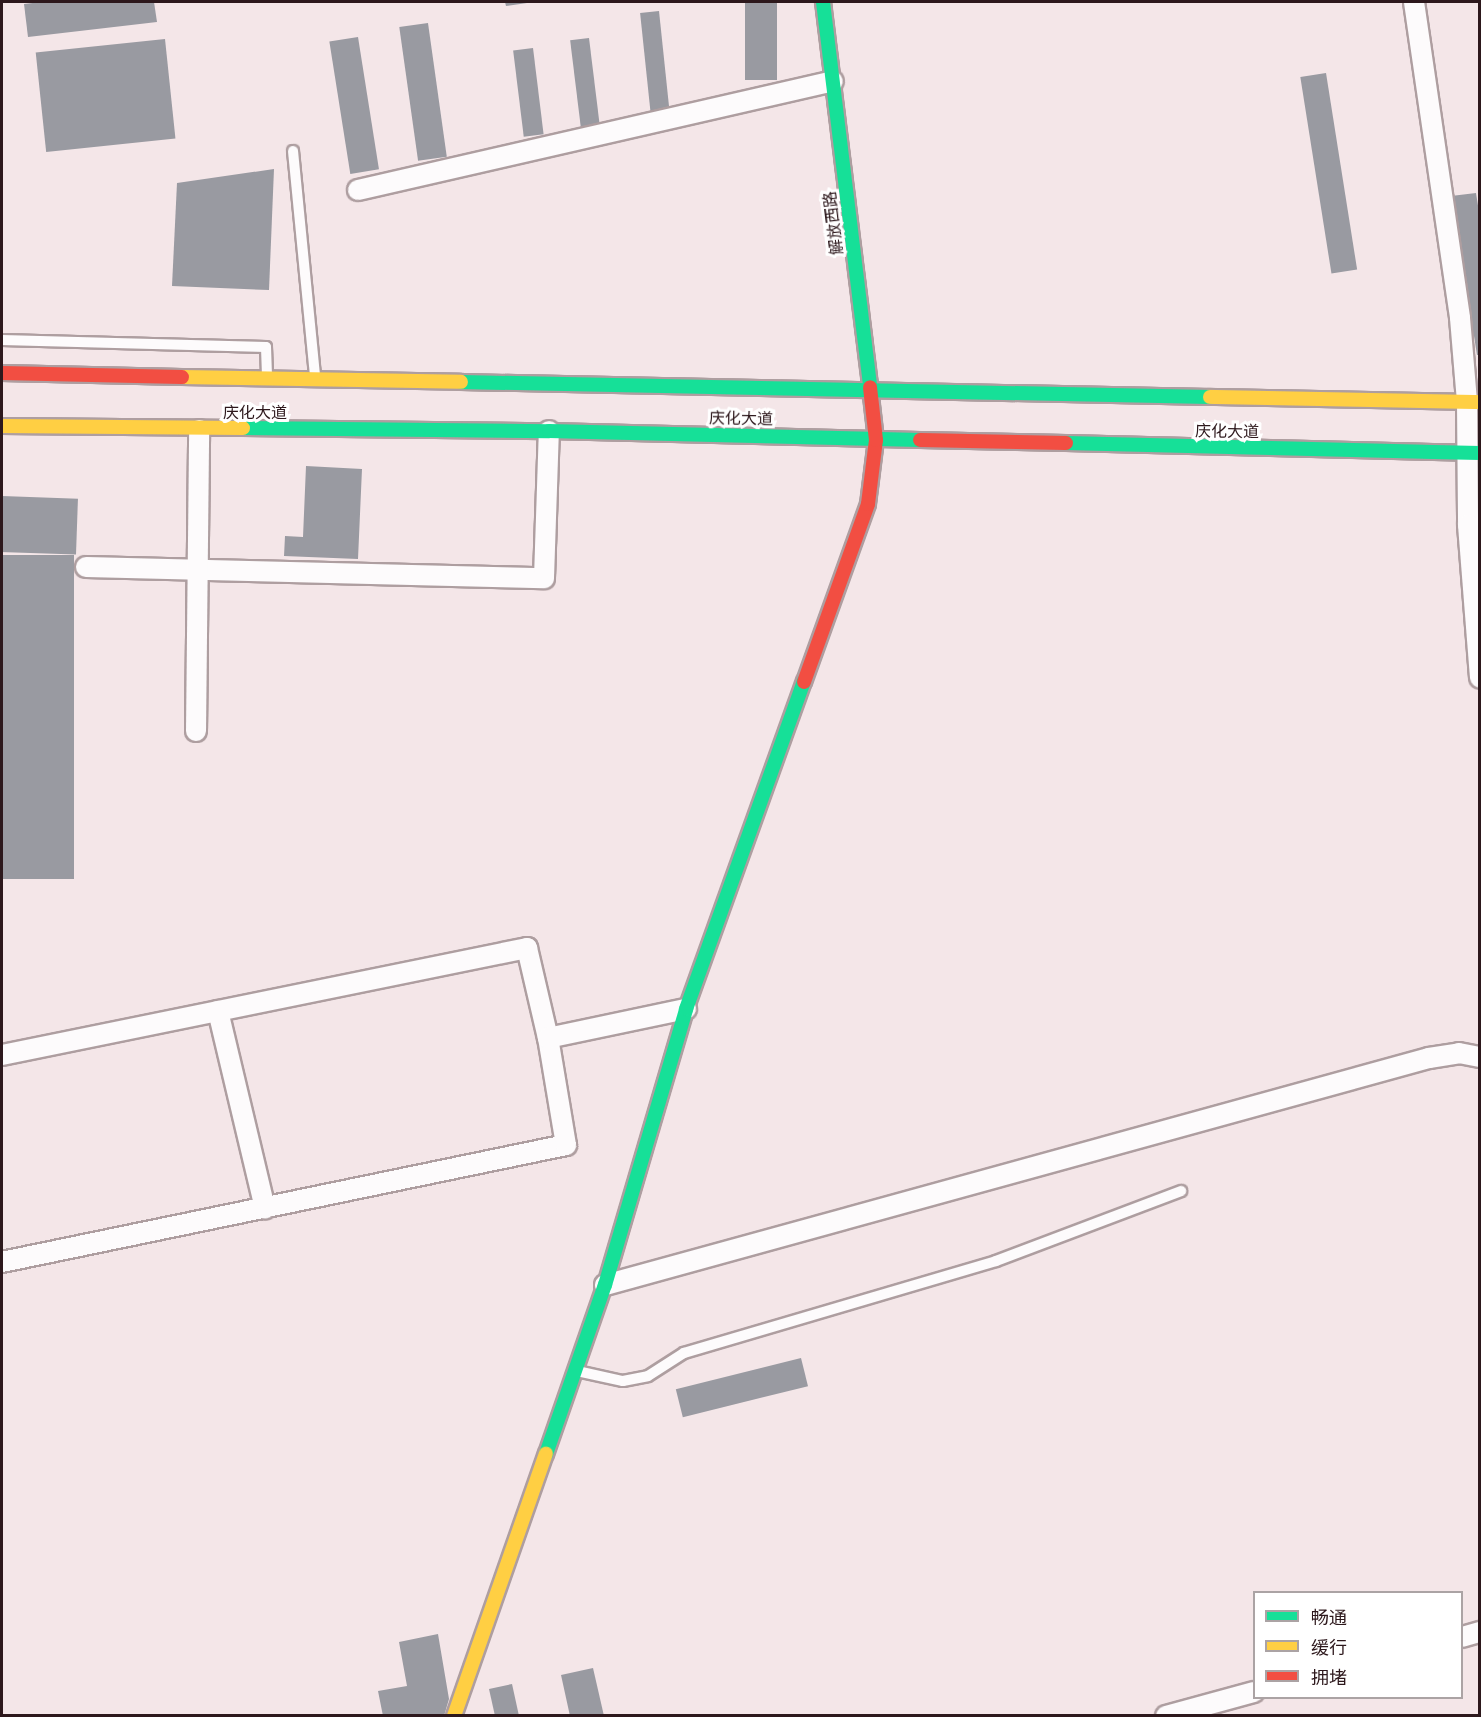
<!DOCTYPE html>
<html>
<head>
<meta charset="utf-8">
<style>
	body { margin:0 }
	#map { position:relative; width:1481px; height:1717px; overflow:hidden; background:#f4e6e8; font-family:"Fira Sans Condensed","Noto Sans SC",sans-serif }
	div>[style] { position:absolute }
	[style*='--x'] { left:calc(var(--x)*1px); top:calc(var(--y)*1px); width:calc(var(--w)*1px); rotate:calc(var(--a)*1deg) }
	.building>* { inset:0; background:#999aa1; transform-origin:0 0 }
	.roads { filter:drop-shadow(2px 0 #ae9ea0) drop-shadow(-2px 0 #ae9ea0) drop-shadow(0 2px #ae9ea0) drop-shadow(0 -2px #ae9ea0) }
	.lane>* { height:10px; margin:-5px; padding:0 5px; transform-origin:5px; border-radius:5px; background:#fdfbfc }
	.street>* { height:20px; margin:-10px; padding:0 10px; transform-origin:10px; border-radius:10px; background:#fdfbfc }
	.fast>* { height:14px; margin:-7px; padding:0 7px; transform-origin:7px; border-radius:7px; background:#16e098 }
	.slow>* { height:14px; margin:-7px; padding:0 7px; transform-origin:7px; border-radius:7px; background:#ffcf43 }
	.jam>* { height:14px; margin:-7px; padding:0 7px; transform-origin:7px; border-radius:7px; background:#f24e42 }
	span { translate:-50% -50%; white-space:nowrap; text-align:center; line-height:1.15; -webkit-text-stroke:6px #fff; paint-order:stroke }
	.street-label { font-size:16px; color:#2d181c }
	.frame { position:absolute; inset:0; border:3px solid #2d181c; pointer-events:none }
	.legend { position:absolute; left:1253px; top:1591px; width:210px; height:108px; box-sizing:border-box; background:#fff; border:2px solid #aba3a4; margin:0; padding:8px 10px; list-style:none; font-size:18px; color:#2d181c }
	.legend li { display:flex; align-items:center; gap:12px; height:30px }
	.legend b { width:30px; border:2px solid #aba3a4 }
</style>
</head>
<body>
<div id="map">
	<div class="building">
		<i style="clip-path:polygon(41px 2px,154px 2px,157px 22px,28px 37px,24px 4px)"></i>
		<i style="clip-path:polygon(505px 2px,527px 2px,527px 3px,506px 6px)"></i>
		<i style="left:745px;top:2px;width:32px;height:78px"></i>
		<i style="left:659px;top:11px;width:99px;height:19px;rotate:84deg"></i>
		<i style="left:428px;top:23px;width:135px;height:29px;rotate:82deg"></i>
		<i style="left:358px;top:37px;width:134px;height:29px;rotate:81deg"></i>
		<i style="left:589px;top:38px;width:88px;height:19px;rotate:83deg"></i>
		<i style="left:165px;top:39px;width:100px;height:130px;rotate:84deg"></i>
		<i style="left:533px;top:48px;width:87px;height:20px;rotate:83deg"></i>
		<i style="left:1326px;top:73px;width:199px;height:26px;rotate:81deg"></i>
		<i style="clip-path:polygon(274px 169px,269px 290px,172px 286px,177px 183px)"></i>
		<i style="clip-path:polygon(1476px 193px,1480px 218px,1480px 355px,1477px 355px,1474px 336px,1471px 337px,1451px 196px)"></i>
		<i style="clip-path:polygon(306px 466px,362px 469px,358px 559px,284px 556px,285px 536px,303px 537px)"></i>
		<i style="left:2px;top:496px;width:76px;height:56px;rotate:2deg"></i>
		<i style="left:74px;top:555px;width:324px;height:73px;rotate:90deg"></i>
		<i style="left:801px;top:1358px;width:29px;height:129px;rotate:76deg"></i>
		<i style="clip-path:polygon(438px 1634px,449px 1699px,444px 1716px,383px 1716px,378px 1691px,407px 1686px,399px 1642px)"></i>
		<i style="clip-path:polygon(593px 1668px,604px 1716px,570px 1716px,561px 1675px)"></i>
		<i style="clip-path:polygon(512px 1684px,519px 1716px,495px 1716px,489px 1689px)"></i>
	</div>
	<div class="roads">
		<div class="lane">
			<i style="--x:293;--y:151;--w:226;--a:84.4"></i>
			<i style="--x:2;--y:340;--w:264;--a:1.5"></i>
			<i style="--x:266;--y:347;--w:28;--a:88"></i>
			<i style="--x:577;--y:1371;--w:47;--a:12.3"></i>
			<i style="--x:623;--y:1381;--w:25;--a:-11"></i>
			<i style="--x:648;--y:1376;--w:43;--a:-32.6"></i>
			<i style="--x:684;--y:1353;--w:325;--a:-16.4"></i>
			<i style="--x:996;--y:1261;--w:198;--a:-20.7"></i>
		</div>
		<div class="street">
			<i style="--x:1414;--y:2;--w:319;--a:81.7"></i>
			<i style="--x:1460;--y:318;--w:84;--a:85.2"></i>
			<i style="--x:1467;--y:402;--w:123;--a:89.5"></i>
			<i style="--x:1468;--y:525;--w:153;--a:85.5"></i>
			<i style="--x:358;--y:190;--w:487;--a:-12.9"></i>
			<i style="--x:86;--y:567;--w:458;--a:1.4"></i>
			<i style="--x:544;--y:578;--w:147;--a:-88.1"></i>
			<i style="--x:196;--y:731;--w:301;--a:-89.4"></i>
			<i style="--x:218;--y:1011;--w:203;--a:76.6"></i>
			<i style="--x:2;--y:1055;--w:536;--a:-11.52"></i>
			<i style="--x:527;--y:948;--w:92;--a:76.9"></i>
			<i style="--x:2;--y:1262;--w:576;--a:-11.72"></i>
			<i style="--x:566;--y:1145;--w:109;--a:-99.5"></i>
			<i style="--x:548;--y:1038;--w:141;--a:-11.9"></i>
			<i style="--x:605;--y:1285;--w:855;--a:-15.4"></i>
			<i style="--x:1429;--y:1058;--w:30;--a:-9"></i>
			<i style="--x:1459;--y:1053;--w:21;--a:11"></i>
			<i style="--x:1462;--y:1637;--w:19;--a:-16"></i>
			<i style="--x:1166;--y:1716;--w:91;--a:-15.3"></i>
		</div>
		<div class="fast">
			<i style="--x:823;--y:2;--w:388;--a:83"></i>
			<i style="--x:461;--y:382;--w:749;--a:1.15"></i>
			<i style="--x:243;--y:428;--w:306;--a:0.6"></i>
			<i style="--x:549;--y:431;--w:371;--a:1.4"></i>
			<i style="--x:1066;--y:443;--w:414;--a:1.4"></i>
			<i style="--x:546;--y:1454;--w:179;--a:-70.8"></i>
			<i style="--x:605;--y:1285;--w:288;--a:-73.6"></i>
			<i style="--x:686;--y:1009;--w:348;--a:-70.2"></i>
		</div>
		<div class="slow">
			<i style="--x:182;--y:377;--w:279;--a:1"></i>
			<i style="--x:1210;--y:397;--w:270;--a:1.1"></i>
			<i style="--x:2;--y:426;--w:241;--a:0.5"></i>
			<i style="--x:454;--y:1716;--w:278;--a:-70.7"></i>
		</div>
		<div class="jam">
			<i style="--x:2;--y:373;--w:180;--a:1.3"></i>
			<i style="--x:920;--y:440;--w:146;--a:1.2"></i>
			<i style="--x:804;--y:682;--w:189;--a:-70.2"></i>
			<i style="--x:868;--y:504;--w:64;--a:-82.9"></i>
			<i style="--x:876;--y:440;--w:53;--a:-96.5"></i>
		</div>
	</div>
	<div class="street-label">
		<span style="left:834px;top:223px;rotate:-97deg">解放西路</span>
		<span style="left:255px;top:413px">庆化大道</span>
		<span style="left:741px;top:419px;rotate:1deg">庆化大道</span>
		<span style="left:1227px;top:432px;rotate:1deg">庆化大道</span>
	</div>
	<div class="frame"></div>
	<ul class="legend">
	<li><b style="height:8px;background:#16e098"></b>畅通</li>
	<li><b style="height:8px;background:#ffcf43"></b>缓行</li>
	<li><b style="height:8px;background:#f24e42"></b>拥堵</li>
	</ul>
</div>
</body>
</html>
